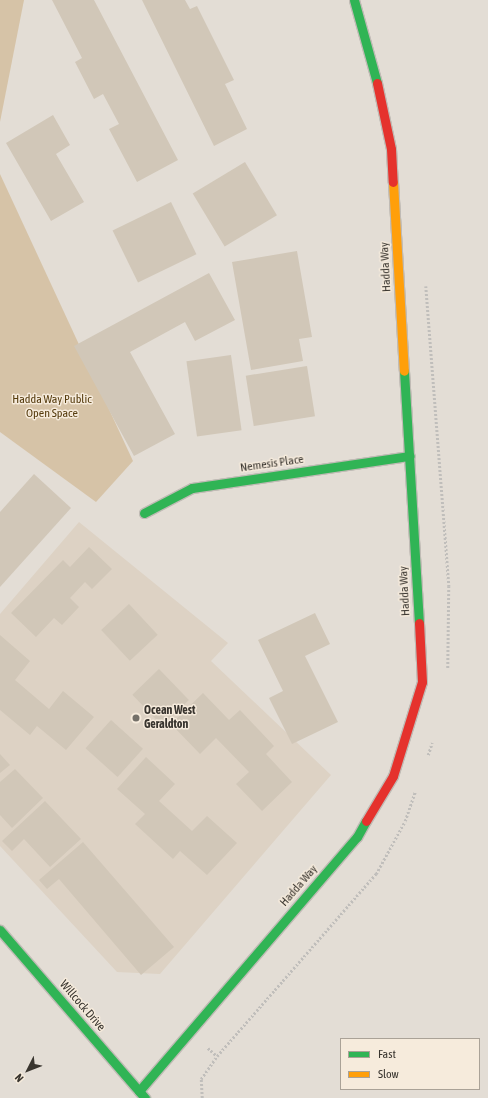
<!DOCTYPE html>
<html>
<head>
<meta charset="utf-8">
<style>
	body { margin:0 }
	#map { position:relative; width:488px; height:1098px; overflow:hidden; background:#e3ddd5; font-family:"Asap Condensed",sans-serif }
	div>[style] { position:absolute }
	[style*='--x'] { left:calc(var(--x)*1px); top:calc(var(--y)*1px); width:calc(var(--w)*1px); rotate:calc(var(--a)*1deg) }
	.built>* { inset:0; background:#ddd2c4 }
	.green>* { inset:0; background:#d6c3a7 }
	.building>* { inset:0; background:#d1c7b8; transform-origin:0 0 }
	.path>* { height:2.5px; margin-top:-1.25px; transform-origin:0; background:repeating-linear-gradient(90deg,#c0bebb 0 2px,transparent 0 4px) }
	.roads { filter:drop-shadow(1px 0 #c0bbb5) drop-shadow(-1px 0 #c0bbb5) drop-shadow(0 1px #c0bbb5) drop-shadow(0 -1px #c0bbb5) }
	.fast>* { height:9px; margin:-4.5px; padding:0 4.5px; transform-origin:4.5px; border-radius:4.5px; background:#30b455 }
	.slow>* { height:9px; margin:-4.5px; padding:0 4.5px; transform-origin:4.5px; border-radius:4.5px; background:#ff9f0a }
	.jam>* { height:9px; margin:-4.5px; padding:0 4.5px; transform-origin:4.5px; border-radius:4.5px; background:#e5322d }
	.dots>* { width:11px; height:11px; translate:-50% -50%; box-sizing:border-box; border:2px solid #f6ebdc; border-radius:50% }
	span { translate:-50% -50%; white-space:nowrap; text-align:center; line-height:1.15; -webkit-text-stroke:3px #f6ebdc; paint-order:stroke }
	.street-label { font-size:12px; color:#39352f }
	.park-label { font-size:12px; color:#553b0d }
	.poi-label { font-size:12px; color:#39352f; font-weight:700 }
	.left { translate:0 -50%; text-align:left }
	.legend { position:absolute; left:340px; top:1038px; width:140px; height:52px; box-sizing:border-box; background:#f6ebdc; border:1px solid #aaa297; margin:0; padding:5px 7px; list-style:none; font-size:12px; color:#39352f }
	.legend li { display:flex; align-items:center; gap:8px; height:20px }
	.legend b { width:20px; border:1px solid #aaa297 }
	.north { position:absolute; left:8px; top:1050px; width:40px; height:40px; -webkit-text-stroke:3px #f6ebdc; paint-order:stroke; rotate:228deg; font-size:11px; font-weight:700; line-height:16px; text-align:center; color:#39352f }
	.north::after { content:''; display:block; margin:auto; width:14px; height:18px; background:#39352f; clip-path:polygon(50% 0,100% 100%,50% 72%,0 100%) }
</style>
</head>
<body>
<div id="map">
	<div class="built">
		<i style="clip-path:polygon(79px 522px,228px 643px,211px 661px,331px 775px,160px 974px,117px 972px,0 846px,0 614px)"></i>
	</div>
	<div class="green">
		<i style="clip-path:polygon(0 0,24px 0,0 122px)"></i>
		<i style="clip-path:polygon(0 174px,133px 461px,96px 502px,0 432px)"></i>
	</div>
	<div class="building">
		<i style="clip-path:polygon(52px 0,94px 0,178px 160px,137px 182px,109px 129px,119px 124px,103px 94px,94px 99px,75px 62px,82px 58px)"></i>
		<i style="clip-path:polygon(142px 0,185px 0,190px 9px,197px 6px,234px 80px,225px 84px,247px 129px,214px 146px)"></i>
		<i style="clip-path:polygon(53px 115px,70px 145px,56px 154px,84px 202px,51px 221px,6px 143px)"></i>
		<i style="left:245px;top:162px;width:62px;height:61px;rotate:59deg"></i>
		<i style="left:171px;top:202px;width:58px;height:65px;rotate:64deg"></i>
		<i style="clip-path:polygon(297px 251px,312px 337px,299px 339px,303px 361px,251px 370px,232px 262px)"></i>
		<i style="clip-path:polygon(209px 273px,235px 320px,195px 341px,185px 322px,130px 352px,175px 434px,134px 456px,74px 346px)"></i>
		<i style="left:231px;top:355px;width:76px;height:45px;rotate:82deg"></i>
		<i style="left:307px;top:366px;width:51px;height:62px;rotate:81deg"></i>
		<i style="clip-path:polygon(34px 474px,71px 508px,0 587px,0 512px)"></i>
		<i style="clip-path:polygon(89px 547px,112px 569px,92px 589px,85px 582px,70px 598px,79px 607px,62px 625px,54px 618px,36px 637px,11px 613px,63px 560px,70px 567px)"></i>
		<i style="left:129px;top:604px;width:42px;height:38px;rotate:47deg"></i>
		<i style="clip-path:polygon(315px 613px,330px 644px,305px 656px,338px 722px,292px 744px,269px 698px,283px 691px,258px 640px)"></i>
		<i style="clip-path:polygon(0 635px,30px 661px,15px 680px,49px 709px,63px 691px,94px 717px,66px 750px,37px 726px,30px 735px,0 710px)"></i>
		<i style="left:159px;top:669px;width:43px;height:37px;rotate:46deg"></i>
		<i style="clip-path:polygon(203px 693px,229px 720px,240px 710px,274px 746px,266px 754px,292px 782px,262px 811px,236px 784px,249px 772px,216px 738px,200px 754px,171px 724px)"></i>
		<i style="left:111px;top:720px;width:43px;height:38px;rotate:42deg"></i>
		<i style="clip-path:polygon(0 754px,10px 765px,0 773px)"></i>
		<i style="clip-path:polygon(146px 757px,175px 784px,159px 801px,192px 831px,207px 816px,237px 843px,207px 875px,180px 851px,173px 859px,135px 824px,145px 814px,117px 789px)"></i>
		<i style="clip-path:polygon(15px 769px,43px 798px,12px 828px,0 815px,0 782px)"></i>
		<i style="clip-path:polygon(45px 801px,81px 839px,50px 867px,24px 839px,12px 851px,2px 841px)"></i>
		<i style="clip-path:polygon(83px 842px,174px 947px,141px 975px,59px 879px,47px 889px,39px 880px)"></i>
	</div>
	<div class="path">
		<i style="--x:426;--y:286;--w:301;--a:85.6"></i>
		<i style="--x:449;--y:586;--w:82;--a:90.7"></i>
		<i style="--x:428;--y:755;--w:13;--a:-72"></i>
		<i style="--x:208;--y:1048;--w:12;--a:42"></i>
		<i style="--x:217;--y:1056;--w:242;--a:-48.9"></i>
		<i style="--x:376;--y:874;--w:60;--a:-61.3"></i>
		<i style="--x:405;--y:821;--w:31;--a:-71"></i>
		<i style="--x:202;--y:1098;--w:19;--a:-93"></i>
		<i style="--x:201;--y:1079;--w:28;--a:-55"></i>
	</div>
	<div class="roads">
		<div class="fast">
			<i style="--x:354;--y:0;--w:86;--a:74.5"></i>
			<i style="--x:404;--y:371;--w:252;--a:86.6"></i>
			<i style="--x:144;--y:513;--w:54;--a:-27.5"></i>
			<i style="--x:192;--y:488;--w:220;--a:-8.4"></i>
			<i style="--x:0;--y:930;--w:222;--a:49.2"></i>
			<i style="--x:139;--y:1091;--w:335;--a:-49.4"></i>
			<i style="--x:357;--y:837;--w:18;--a:-61"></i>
		</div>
		<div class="slow">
			<i style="--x:393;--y:182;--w:189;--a:86.7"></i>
		</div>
		<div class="jam">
			<i style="--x:377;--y:83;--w:67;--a:78"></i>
			<i style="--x:391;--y:149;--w:33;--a:87"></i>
			<i style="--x:366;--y:821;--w:52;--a:-59"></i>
			<i style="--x:393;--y:776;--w:98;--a:-72.9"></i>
			<i style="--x:422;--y:682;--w:59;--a:-92.9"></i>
		</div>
	</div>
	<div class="dots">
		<i style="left:136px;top:718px;background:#747069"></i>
	</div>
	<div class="street-label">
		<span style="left:386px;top:267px;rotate:-93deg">Hadda Way</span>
		<span style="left:272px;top:464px;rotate:-8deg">Nemesis Place</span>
		<span style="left:405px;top:591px;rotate:-93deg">Hadda Way</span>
		<span style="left:299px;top:886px;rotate:-49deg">Hadda Way</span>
		<span style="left:82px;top:1006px;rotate:49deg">Willcock Drive</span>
	</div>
	<div class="park-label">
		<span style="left:52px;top:407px">Hadda Way Public<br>Open Space</span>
	</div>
	<div class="poi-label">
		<span class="left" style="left:144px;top:718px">Ocean West<br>Geraldton</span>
	</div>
	<ul class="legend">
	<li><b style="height:5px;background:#30b455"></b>Fast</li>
	<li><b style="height:5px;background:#ff9f0a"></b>Slow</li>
	</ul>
	<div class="north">N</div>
</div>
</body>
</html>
